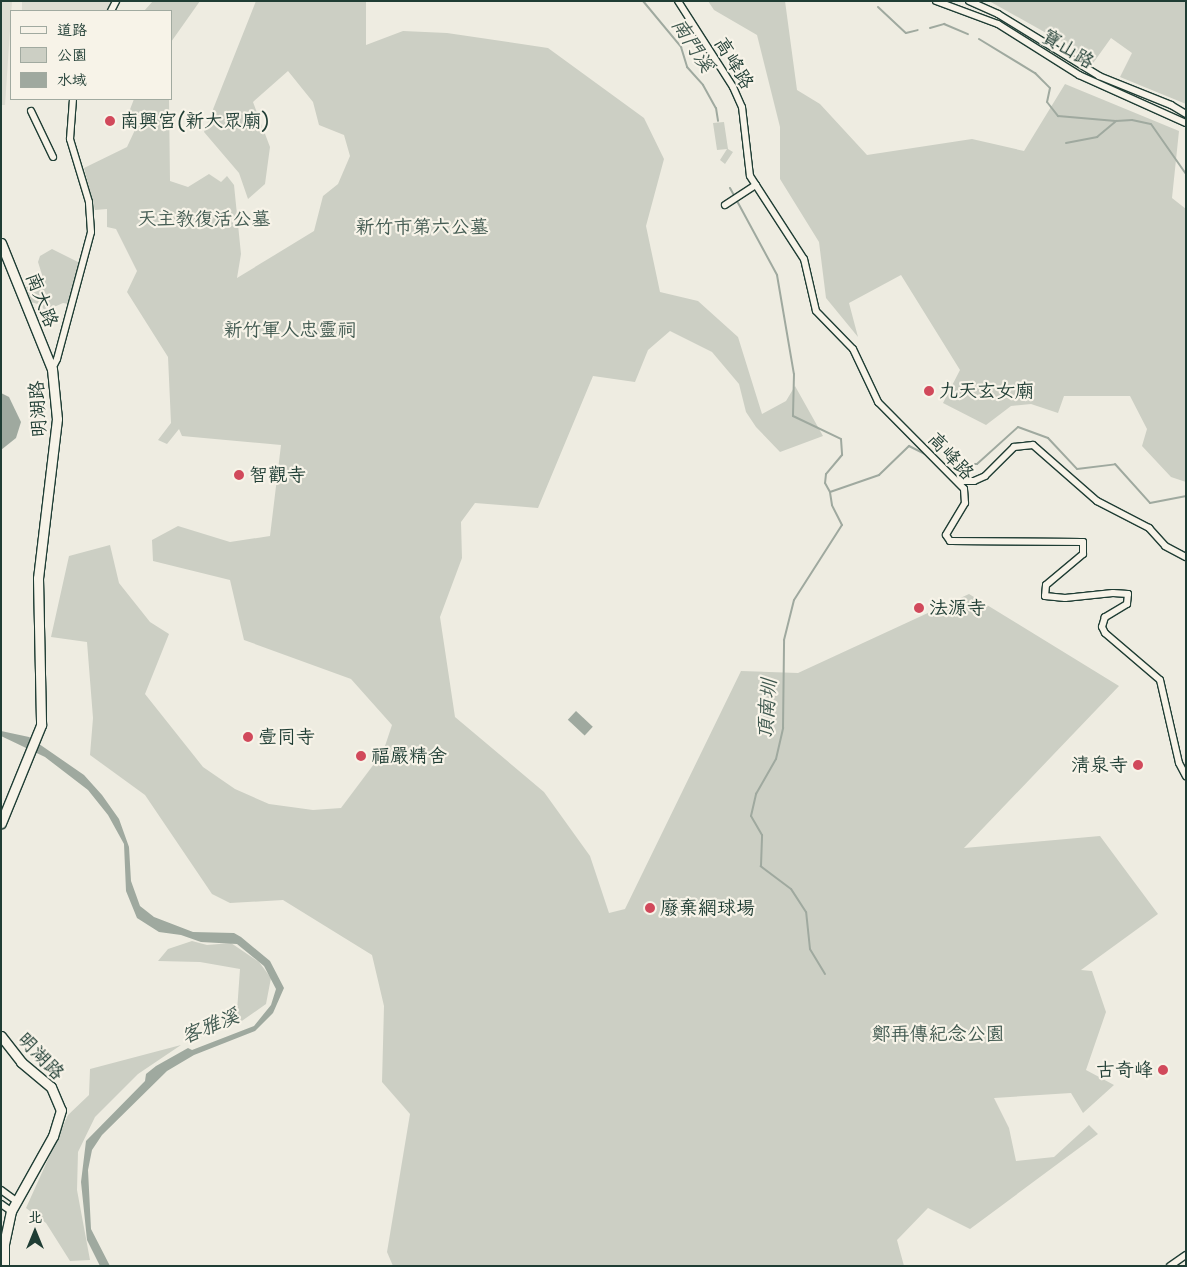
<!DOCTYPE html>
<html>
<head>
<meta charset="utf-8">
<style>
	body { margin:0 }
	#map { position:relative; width:1187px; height:1267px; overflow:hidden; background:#eeece1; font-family:"Shantell Sans","LXGW WenKai TC",sans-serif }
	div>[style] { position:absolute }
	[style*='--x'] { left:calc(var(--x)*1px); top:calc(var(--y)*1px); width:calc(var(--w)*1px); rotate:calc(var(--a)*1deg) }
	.built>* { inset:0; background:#ddddd2; transform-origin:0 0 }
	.green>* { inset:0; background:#cccfc4 }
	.water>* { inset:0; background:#9fa99f; transform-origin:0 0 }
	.stream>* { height:2px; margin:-1px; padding:0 1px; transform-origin:1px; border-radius:1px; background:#9fa99f }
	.roads { filter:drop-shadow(1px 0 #1f3d34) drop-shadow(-1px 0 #1f3d34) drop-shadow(0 1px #1f3d34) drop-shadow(0 -1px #1f3d34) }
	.minor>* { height:6px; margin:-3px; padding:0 3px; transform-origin:3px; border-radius:3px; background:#f7f3e8 }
	.major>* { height:9px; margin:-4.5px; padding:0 4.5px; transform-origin:4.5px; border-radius:4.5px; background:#f7f3e8 }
	.dots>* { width:14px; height:14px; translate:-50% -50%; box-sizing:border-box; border:2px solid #f7f3e8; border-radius:50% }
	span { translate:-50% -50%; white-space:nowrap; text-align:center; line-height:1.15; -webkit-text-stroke:4.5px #f7f3e8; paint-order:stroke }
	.street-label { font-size:19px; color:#1f3d34 }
	.poi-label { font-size:19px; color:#1f3d34 }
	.left { translate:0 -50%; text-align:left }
	.right { translate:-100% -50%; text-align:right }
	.park-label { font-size:19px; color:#425a51 }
	.water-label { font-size:20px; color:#3f584f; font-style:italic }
	.frame { position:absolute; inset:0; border:2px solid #1f3d34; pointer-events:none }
	.legend { position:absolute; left:10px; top:10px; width:162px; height:90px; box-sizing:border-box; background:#f7f3e8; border:1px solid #a1aaa0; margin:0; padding:6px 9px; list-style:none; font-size:15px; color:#1f3d34 }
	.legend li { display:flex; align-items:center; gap:10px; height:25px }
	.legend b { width:25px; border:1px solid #a1aaa0 }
	.north { position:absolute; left:10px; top:1207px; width:50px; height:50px; -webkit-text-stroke:4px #f7f3e8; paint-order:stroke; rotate:0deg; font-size:14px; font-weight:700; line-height:20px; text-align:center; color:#1f3d34 }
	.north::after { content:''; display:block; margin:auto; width:18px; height:22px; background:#1f3d34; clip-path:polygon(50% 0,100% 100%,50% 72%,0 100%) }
</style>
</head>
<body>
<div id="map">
	<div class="built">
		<i style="clip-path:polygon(1px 1px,12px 1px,5px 105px,1px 105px)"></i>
		<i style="left:22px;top:1px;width:88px;height:10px"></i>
	</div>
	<div class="green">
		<i style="clip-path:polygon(153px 1px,200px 1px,171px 42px,171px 11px,144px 11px)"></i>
		<i style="clip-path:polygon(256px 1px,366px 1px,366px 45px,403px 31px,447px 33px,548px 48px,644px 118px,664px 159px,646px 226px,660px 292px,698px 301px,738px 337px,762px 414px,786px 401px,795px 386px,823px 436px,780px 452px,756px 427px,746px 412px,739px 384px,712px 352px,670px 331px,648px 350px,635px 382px,593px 376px,538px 508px,475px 503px,461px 522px,462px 558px,440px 617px,455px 717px,544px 792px,590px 856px,609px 913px,625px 909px,741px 671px,798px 673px,969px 594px,1119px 686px,964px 848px,1100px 836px,1158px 914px,1081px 970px,1092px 971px,1106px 1012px,1086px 1070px,1114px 1085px,1083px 1113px,1071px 1093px,994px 1098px,1009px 1128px,1016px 1161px,1054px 1157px,1089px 1125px,1098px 1134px,970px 1229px,928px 1208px,897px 1240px,904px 1266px,393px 1266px,387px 1252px,410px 1114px,382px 1082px,384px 1006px,372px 955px,283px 900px,230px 903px,212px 894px,145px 795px,90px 755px,93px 718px,87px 642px,51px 637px,69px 556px,110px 545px,119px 583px,150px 622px,169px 634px,145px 694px,203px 767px,235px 789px,269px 804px,313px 810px,341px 808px,383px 752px,392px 725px,351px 679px,244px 640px,230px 580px,153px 561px,152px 540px,178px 526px,230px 542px,270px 536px,281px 445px,182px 436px,179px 429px,167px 444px,158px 440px,171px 423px,168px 357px,127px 292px,137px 271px,116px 229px,107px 227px,107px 209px,95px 210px,84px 168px,127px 147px,141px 117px,129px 112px,134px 99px,169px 99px,170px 181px,188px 187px,209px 174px,221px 182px,227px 176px,234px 185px,241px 254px,237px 278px,314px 231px,323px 196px,338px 184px,350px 156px,344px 135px,319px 125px,313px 102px,288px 71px,253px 102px,270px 147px,265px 184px,248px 199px,239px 173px,204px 132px)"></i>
		<i style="clip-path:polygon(708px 1px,785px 1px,797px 90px,820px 104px,867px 155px,972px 139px,1024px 151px,1065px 84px,1179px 131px,1172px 198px,1186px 209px,1186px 482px,1171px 477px,1142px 446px,1147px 429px,1130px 396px,1064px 396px,1058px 413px,1031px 404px,1011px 406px,986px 425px,943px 403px,960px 370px,901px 275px,849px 303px,858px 337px,826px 298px,819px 242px,780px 179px,780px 127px,757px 35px,714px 10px)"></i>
		<i style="clip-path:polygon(989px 1px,1186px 1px,1186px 104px,1120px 77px,1132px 53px,1111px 38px,1091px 66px,1064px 43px)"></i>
		<i style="clip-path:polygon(724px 122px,728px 149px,733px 152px,725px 164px,720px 160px,727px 149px,717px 150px,713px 123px)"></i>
		<i style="clip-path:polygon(52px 249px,80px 263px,69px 304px,63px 303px,45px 311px,41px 305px,31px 302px,26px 287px,44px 281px,38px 262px,40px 256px)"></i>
		<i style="clip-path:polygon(192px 941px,207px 945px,231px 943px,259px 962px,271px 978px,266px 1004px,236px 1025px,240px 969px,200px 962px,158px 961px,168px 949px)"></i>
		<i style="clip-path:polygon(181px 1045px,138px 1074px,95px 1117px,78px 1152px,77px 1190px,90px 1260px,70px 1261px,46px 1223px,26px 1208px,68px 1115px,89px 1095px,90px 1069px)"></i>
	</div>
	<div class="water">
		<i style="clip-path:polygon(1px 393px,9px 397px,21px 422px,16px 438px,1px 450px)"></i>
		<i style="left:576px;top:711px;width:23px;height:12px;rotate:43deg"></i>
		<i style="clip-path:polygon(1px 731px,29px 737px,84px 775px,102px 795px,119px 819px,129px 847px,131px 881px,140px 906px,154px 917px,193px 932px,234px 933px,241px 937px,270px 961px,284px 988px,273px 1013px,255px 1031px,194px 1055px,167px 1071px,102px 1135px,92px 1150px,88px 1170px,91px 1229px,110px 1266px,100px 1266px,87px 1240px,81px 1182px,86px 1141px,145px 1081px,146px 1074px,156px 1066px,188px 1048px,192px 1050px,254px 1026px,271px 1005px,276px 989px,264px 966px,237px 944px,201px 942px,181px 935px,159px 932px,137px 918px,126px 891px,124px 844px,108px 815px,88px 790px,45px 757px,1px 736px)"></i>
	</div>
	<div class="stream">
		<i style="--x:561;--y:1;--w:14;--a:0"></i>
		<i style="--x:643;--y:1;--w:60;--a:50.4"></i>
		<i style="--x:681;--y:47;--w:21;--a:73"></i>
		<i style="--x:687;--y:67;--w:24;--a:48"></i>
		<i style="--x:703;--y:85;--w:26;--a:61"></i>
		<i style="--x:716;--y:108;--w:13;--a:81"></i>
		<i style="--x:878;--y:7;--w:38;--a:43"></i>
		<i style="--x:906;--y:33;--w:12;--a:-14"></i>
		<i style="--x:930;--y:28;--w:15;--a:-16"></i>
		<i style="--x:944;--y:24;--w:26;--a:23"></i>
		<i style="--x:979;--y:39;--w:66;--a:31.3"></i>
		<i style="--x:1035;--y:73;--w:21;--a:45"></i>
		<i style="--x:1050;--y:88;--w:14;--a:102"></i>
		<i style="--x:1047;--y:102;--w:18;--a:52"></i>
		<i style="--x:1058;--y:116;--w:58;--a:4.9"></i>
		<i style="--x:1116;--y:121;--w:16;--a:-4"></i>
		<i style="--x:1132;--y:120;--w:19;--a:12"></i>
		<i style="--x:1151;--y:124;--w:61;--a:55"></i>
		<i style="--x:1066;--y:143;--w:32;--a:-11"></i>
		<i style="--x:1097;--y:137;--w:25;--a:-40"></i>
		<i style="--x:730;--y:188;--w:99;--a:61.6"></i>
		<i style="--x:777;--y:275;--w:100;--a:80.3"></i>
		<i style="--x:794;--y:374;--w:42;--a:91.4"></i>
		<i style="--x:793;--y:416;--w:53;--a:25.6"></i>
		<i style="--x:841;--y:439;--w:16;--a:86"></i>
		<i style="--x:842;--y:455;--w:25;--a:130"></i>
		<i style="--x:826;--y:474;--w:9;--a:96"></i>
		<i style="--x:825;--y:483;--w:10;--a:61"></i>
		<i style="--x:830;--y:492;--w:52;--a:-19.1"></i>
		<i style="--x:879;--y:475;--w:42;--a:-44"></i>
		<i style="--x:909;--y:446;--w:18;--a:27"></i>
		<i style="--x:948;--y:464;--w:29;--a:0"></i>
		<i style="--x:977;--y:464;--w:55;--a:-42.1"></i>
		<i style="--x:1018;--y:427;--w:32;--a:20"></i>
		<i style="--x:1048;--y:438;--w:42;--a:46.9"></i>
		<i style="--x:1077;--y:469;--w:38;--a:-7"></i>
		<i style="--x:1115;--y:464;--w:52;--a:48.1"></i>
		<i style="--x:1150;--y:503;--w:37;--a:-11"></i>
		<i style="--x:825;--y:974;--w:29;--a:-121"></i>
		<i style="--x:810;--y:949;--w:37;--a:-96"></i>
		<i style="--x:806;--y:912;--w:27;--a:-123"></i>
		<i style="--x:791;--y:889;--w:38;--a:-143"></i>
		<i style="--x:761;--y:866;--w:31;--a:-88"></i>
		<i style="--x:762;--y:835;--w:22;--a:-120"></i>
		<i style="--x:751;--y:816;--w:23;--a:-77"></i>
		<i style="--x:756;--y:794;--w:40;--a:-60.3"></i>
		<i style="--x:776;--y:759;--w:32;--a:-77"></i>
		<i style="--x:783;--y:728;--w:88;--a:-89.3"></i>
		<i style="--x:784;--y:640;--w:41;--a:-76"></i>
		<i style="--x:794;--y:600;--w:89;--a:-57.4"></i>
		<i style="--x:842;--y:525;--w:22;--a:-117"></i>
		<i style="--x:832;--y:505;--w:13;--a:-99"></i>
	</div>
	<div class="roads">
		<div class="minor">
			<i style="--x:678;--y:1;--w:102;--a:57.4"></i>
			<i style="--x:733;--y:87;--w:22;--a:66"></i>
			<i style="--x:742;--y:107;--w:69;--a:83.4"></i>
			<i style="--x:750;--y:176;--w:99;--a:57"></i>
			<i style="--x:804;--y:259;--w:53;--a:77"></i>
			<i style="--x:816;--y:311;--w:53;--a:45.8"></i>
			<i style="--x:853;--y:349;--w:59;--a:64.7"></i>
			<i style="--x:878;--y:402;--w:122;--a:45.3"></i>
			<i style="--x:964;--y:489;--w:14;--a:86"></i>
			<i style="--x:965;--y:503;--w:37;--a:121"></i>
			<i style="--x:946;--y:535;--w:7;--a:56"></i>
			<i style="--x:950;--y:541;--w:133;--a:0.4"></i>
			<i style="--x:1083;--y:542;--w:12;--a:90"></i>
			<i style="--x:1083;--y:554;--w:48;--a:140"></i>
			<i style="--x:1046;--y:585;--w:11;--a:95"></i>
			<i style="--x:1045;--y:596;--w:20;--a:6"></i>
			<i style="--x:1065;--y:598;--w:48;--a:-5.9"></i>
			<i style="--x:1113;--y:593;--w:15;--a:4"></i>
			<i style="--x:1128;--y:594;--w:10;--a:96"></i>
			<i style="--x:1127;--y:604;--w:26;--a:149"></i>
			<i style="--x:1105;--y:617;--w:10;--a:107"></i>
			<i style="--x:1102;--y:627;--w:7;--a:63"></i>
			<i style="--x:1105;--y:633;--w:72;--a:40.5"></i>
			<i style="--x:1160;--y:680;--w:85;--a:77.1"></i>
			<i style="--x:1179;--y:763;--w:15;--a:62"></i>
			<i style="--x:936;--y:1;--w:66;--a:20.4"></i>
			<i style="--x:998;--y:24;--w:96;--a:32.2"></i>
			<i style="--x:1079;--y:75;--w:117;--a:24.2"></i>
			<i style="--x:969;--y:1;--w:32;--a:24"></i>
			<i style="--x:998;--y:14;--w:119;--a:31.5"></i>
			<i style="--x:1099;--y:76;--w:78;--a:21.9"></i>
			<i style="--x:1171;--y:105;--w:17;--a:31"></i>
			<i style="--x:111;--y:11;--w:11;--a:-63"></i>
			<i style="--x:31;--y:111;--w:51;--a:64.4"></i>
			<i style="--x:725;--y:205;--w:37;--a:-33"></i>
			<i style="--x:52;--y:369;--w:11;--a:-63"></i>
			<i style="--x:57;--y:359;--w:131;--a:-75"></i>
			<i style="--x:91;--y:232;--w:30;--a:-94"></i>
			<i style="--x:89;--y:202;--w:66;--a:-106.8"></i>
			<i style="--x:70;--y:139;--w:40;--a:-85.7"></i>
			<i style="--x:959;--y:481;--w:15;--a:0"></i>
			<i style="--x:974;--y:481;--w:12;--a:-24"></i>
			<i style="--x:985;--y:476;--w:41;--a:-45"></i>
			<i style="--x:1014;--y:447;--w:19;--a:-6"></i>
			<i style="--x:1033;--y:445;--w:85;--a:41.2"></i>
			<i style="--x:1097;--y:501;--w:59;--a:27.4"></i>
			<i style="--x:1149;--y:528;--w:24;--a:48"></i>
			<i style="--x:1165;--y:546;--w:24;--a:28"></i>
			<i style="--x:1;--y:1190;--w:19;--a:36"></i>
			<i style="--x:1;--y:1204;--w:12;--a:35"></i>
			<i style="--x:1170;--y:1266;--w:19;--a:-35"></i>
		</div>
		<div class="major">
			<i style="--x:1;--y:243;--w:136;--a:68"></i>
			<i style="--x:52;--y:369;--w:50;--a:84.3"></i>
			<i style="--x:57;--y:419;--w:160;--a:96.8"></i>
			<i style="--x:38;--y:578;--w:147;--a:88.8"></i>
			<i style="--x:41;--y:725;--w:106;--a:112.2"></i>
			<i style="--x:1;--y:1036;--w:33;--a:52"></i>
			<i style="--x:21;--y:1062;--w:39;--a:40"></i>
			<i style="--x:51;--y:1087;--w:25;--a:67"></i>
			<i style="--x:61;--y:1110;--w:27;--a:107"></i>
			<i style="--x:53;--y:1136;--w:86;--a:119.2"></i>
			<i style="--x:11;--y:1211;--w:35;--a:102"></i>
			<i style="--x:4;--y:1245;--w:21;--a:90"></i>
		</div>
	</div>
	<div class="dots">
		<i style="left:110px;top:121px;background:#d1495b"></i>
		<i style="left:929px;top:391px;background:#d1495b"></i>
		<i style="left:239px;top:475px;background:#d1495b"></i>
		<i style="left:919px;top:608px;background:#d1495b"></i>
		<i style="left:248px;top:737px;background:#d1495b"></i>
		<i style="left:361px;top:756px;background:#d1495b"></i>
		<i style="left:1138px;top:765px;background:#d1495b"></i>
		<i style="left:650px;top:908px;background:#d1495b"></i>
		<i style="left:1163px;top:1070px;background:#d1495b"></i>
	</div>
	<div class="street-label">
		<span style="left:1068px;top:49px;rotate:31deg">寶山路</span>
		<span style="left:734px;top:63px;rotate:59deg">高峰路</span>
		<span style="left:42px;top:300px;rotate:69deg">南大路</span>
		<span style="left:38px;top:409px;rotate:-93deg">明湖路</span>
		<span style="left:951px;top:456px;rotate:47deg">高峰路</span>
		<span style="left:41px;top:1056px;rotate:46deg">明湖路</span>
	</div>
	<div class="poi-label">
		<span class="left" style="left:120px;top:121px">南興宮(新大眾廟)</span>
		<span class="left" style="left:939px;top:391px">九天玄女廟</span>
		<span class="left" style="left:249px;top:475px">智觀寺</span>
		<span class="left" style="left:929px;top:608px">法源寺</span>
		<span class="left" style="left:258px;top:737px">壹同寺</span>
		<span class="left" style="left:371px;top:756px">福嚴精舍</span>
		<span class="right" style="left:1128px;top:765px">清泉寺</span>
		<span class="left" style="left:660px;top:908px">廢棄網球場</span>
		<span class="right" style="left:1153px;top:1070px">古奇峰</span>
	</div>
	<div class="park-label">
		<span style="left:204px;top:219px">天主教復活公墓</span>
		<span style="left:422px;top:227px">新竹市第六公墓</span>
		<span style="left:290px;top:330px">新竹軍人忠靈祠</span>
		<span style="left:938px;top:1034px">鄭再傳紀念公園</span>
	</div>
	<div class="water-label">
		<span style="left:693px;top:45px;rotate:57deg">南門溪</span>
		<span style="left:767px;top:709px;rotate:-86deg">頂南圳</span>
		<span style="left:210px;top:1026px;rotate:-22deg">客雅溪</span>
	</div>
	<div class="frame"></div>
	<ul class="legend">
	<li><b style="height:6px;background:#f7f3e8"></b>道路</li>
	<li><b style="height:14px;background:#cccfc4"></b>公園</li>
	<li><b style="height:14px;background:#9fa99f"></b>水域</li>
	</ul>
	<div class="north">北</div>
</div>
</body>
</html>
